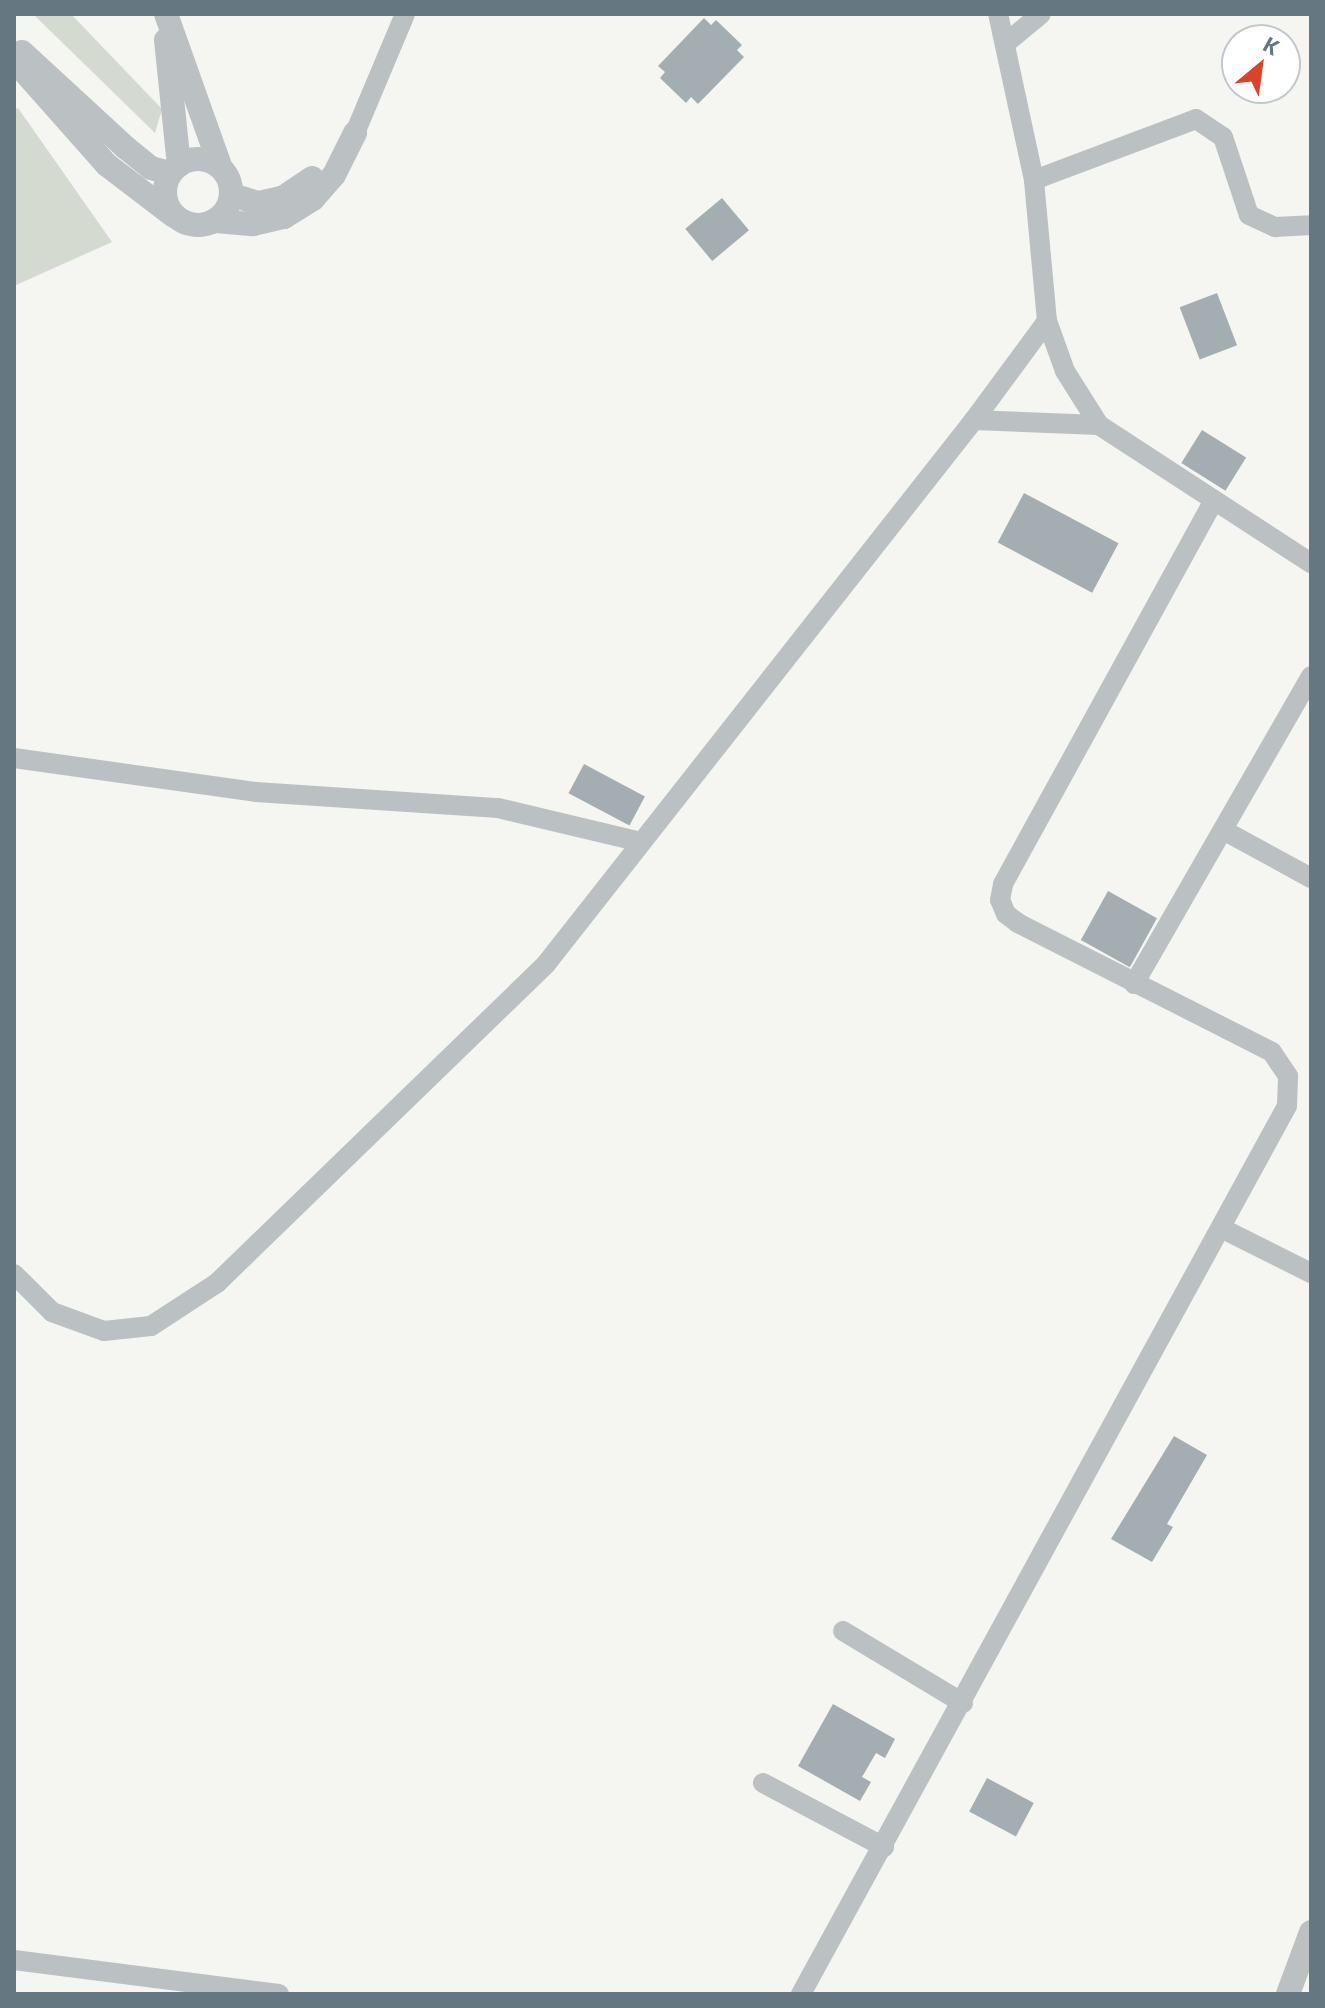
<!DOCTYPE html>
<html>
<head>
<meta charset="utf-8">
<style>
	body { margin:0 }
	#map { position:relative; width:1325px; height:2008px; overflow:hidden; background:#f5f5f1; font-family:"Exo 2",sans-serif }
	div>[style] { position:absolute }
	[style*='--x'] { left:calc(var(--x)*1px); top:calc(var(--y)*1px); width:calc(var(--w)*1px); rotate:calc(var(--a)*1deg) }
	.green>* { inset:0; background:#d5dad1 }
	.building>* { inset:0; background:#a4aeb2; transform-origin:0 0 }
	.minor>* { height:20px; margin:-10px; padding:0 10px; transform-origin:10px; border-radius:10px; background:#bbc1c3 }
	.tertiary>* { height:24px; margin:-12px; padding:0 12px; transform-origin:12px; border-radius:12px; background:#bbc1c3 }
	.tertiary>.ring { margin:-12px; padding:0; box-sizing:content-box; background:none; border:24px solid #bbc1c3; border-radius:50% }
	span { translate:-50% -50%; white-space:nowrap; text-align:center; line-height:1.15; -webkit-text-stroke:8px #fff; paint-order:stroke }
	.frame { position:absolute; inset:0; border:16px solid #657881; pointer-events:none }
	.north { position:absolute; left:1221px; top:24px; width:80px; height:80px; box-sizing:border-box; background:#fff; border:2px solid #c1c9cd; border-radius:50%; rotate:29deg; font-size:22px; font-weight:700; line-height:32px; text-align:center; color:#657881 }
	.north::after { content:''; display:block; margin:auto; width:28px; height:36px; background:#dc412a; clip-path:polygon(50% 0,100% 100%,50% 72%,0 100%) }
</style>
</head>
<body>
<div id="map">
	<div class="green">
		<i style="clip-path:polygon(33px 14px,71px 14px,162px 109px,155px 133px)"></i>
		<i style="clip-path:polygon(18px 108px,112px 242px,14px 286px,14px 110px)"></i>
	</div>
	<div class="building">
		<i style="clip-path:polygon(704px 18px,711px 25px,716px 20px,742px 45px,737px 50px,744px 57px,698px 104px,691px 97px,686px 103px,660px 78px,665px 72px,658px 66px)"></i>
		<i style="left:722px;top:198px;width:42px;height:48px;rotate:50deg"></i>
		<i style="left:1217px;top:293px;width:56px;height:40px;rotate:69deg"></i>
		<i style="left:1202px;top:430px;width:52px;height:39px;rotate:32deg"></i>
		<i style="left:1024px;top:493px;width:107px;height:56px;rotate:28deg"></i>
		<i style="left:584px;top:764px;width:69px;height:33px;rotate:28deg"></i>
		<i style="left:1108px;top:891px;width:56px;height:56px;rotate:29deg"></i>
		<i style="clip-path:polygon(1174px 1436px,1207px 1455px,1167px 1524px,1173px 1527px,1152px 1562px,1111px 1539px)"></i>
		<i style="clip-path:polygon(833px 1704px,895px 1739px,885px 1758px,876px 1753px,862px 1777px,871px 1782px,860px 1801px,798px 1766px)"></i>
		<i style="left:987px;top:1778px;width:53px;height:38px;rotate:28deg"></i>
	</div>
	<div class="minor">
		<i style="--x:1006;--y:43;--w:45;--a:-39.6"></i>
		<i style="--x:355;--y:133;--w:129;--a:-67.2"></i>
		<i style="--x:1034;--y:180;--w:173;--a:-20.6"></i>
		<i style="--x:1196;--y:119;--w:32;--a:34"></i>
		<i style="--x:1223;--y:137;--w:82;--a:71.6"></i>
		<i style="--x:1249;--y:215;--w:29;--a:25"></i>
		<i style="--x:1275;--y:227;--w:36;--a:-3"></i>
		<i style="--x:1047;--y:321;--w:53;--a:70.2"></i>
		<i style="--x:1065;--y:371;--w:64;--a:57.8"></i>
		<i style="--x:974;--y:420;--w:125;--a:2.3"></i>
		<i style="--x:1099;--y:425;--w:253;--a:33.1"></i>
		<i style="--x:14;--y:758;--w:244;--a:8"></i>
		<i style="--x:256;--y:792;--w:243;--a:3.8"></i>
		<i style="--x:498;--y:808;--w:147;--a:13.4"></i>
		<i style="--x:1223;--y:830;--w:100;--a:28.6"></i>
		<i style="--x:1134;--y:984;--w:355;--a:-60.1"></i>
		<i style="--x:1221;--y:1228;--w:101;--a:26.6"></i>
		<i style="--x:14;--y:1274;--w:54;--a:45"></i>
		<i style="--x:52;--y:1312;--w:55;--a:20.1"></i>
		<i style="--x:104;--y:1331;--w:47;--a:-6.1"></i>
		<i style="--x:151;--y:1326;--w:79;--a:-33.1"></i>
		<i style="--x:217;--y:1283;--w:458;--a:-44.1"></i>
		<i style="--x:546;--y:964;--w:692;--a:-51.81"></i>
		<i style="--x:974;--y:420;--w:123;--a:-53.6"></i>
		<i style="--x:1047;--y:321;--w:142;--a:-95.3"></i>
		<i style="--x:1034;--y:180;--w:170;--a:-102.2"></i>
		<i style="--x:843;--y:1631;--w:140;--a:31"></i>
		<i style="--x:763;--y:1783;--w:137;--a:27.9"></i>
		<i style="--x:14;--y:1960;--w:267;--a:7.3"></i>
		<i style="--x:801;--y:1994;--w:1012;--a:-61.31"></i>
		<i style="--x:1287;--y:1106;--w:30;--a:-88"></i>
		<i style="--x:1288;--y:1076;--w:29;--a:-124"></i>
		<i style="--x:1272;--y:1052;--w:285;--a:-153.1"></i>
		<i style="--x:1018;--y:923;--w:15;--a:-143"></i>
		<i style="--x:1006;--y:914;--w:15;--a:-113"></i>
		<i style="--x:1000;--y:900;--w:16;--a:-79"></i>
		<i style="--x:1003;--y:884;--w:438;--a:-61.2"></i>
	</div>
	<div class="tertiary">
		<i style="--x:166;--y:14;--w:161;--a:70.4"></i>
		<i style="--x:166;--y:40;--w:126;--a:84.1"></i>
		<i style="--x:22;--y:52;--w:140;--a:42.7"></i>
		<i style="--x:125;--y:147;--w:33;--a:39"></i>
		<i style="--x:151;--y:168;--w:20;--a:15"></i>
		<i style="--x:14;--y:60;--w:140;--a:48.5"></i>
		<i style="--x:107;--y:165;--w:84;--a:37.3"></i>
		<i class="ring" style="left:165px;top:159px;width:42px;height:42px"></i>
		<i style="--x:232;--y:195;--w:28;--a:17"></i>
		<i style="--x:259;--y:203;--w:26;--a:-13"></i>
		<i style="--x:284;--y:197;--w:34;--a:-34"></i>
		<i style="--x:216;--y:221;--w:37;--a:5"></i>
		<i style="--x:253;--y:224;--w:32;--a:-13"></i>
		<i style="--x:284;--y:217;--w:34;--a:-32"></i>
		<i style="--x:313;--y:199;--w:32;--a:-49"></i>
		<i style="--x:334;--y:175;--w:47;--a:-63.4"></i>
		<i style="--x:1288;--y:1994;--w:66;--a:-69.6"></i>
	</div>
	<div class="frame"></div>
	<div class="north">K</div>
</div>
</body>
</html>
